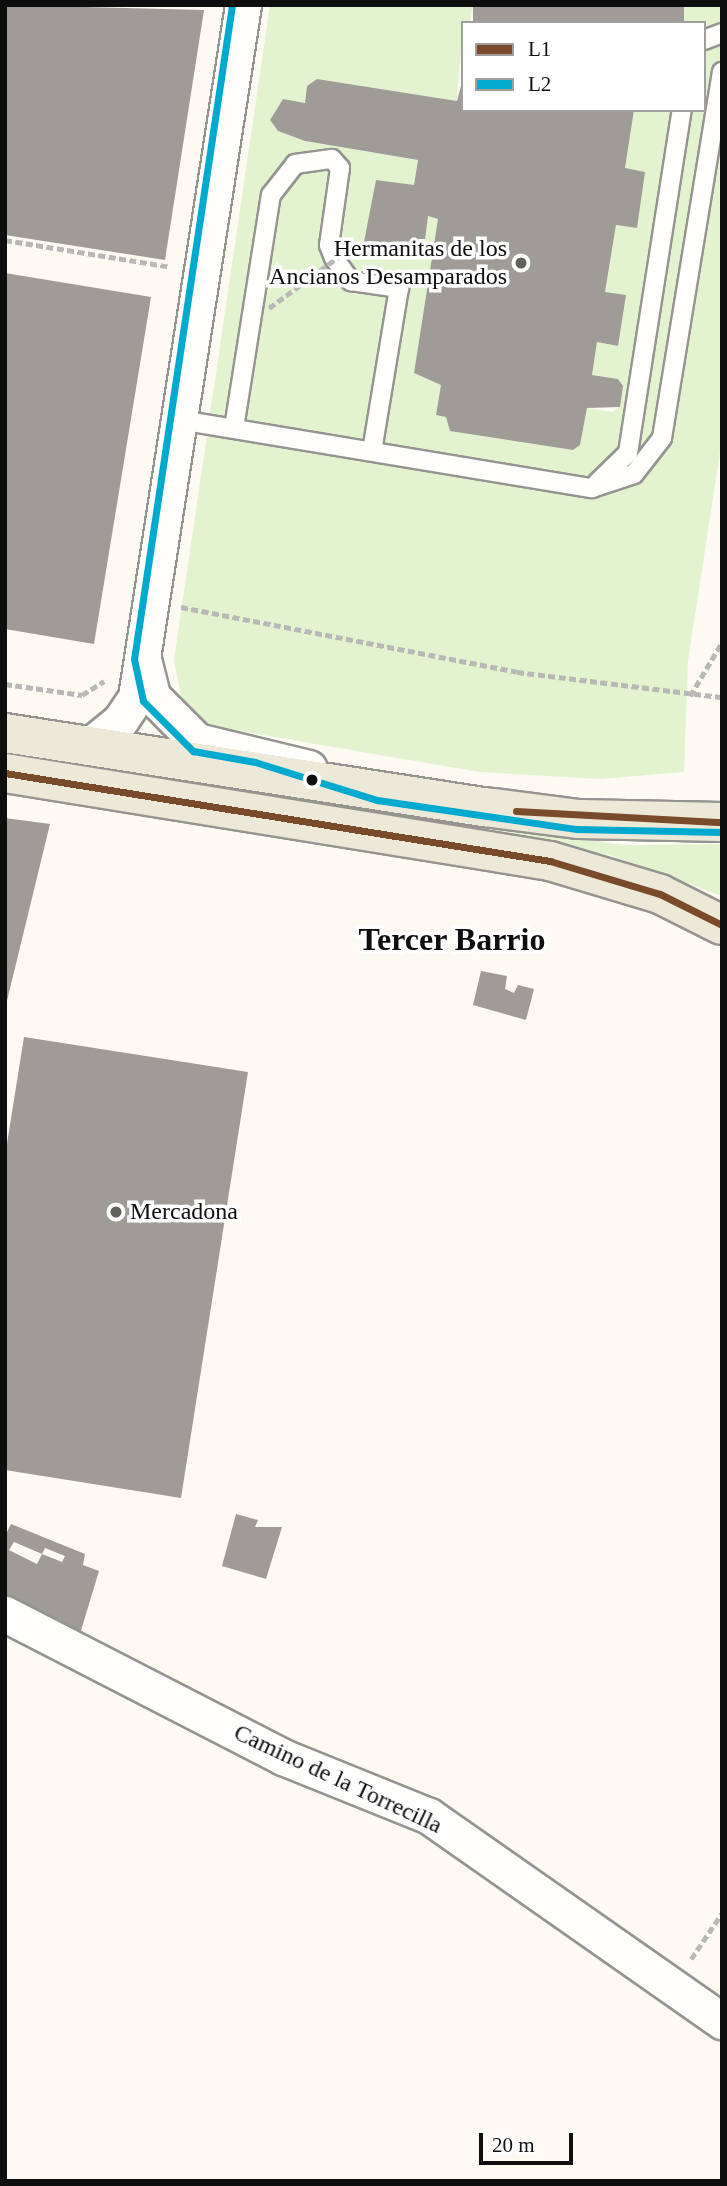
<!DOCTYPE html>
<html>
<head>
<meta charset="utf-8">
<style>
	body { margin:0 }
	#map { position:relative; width:727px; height:2186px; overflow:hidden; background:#fcfaf2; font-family:Georgia,serif }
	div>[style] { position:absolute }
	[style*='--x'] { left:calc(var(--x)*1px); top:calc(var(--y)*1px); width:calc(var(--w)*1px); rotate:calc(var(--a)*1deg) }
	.green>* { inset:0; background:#e3f3d0 }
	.building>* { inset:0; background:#9f9c98; transform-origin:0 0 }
	.path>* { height:4.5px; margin-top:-2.25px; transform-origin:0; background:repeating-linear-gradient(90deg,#b8b8b6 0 7px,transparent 0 10.5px) }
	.roads { filter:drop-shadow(2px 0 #959491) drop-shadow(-2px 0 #959491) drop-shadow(0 2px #959491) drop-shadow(0 -2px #959491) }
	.lane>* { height:18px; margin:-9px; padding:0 9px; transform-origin:9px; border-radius:9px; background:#fffefd }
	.street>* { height:35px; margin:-17.5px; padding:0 17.5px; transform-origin:17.5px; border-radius:17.5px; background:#fffefd }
	.primary>* { height:38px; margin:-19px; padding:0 19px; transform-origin:19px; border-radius:19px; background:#ede9d8 }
	.path-bridge>* { height:4.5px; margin-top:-2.25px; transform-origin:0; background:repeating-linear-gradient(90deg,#b8b8b6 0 7px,transparent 0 10.5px) }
	.bus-1>* { height:7px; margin:-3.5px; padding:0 3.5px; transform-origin:3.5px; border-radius:3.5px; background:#7a4b2a }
	.bus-2>* { height:7px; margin:-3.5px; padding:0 3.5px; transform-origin:3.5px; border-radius:3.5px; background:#00a9ce }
	.dots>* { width:19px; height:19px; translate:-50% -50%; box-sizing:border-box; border:4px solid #fff; border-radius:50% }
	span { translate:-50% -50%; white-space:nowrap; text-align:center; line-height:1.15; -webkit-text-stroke:7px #fff; paint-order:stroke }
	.poi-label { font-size:24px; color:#0e0e0e }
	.right { translate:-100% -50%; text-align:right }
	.left { translate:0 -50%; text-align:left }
	.street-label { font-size:24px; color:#0e0e0e }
	.district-label { font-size:32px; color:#0e0e0e; font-weight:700 }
	.frame { position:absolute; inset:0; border:7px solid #0e0e0e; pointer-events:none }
	.legend { position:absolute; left:461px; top:21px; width:245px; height:91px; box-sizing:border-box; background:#fff; border:2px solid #9f9f9f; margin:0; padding:9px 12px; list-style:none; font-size:21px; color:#0e0e0e }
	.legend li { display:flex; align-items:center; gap:14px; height:35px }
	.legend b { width:35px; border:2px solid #9f9f9f }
	.scale { position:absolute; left:479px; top:2133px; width:94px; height:32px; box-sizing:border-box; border:4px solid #0e0e0e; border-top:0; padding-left:9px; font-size:21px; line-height:24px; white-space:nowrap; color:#0e0e0e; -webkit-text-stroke:5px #fff; paint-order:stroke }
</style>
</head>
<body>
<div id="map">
	<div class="green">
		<i style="clip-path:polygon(270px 5px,473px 5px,470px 23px,463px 23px,457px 101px,317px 79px,307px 86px,305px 103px,283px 99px,270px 120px,278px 131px,305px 141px,418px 160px,414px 185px,364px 247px,422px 256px,428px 216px,438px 219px,414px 373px,441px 385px,436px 415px,446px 417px,451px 431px,573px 450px,580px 444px,587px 408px,613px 412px,620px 406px,618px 379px,592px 375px,597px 342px,617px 346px,605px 292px,616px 225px,637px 228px,625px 168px,634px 110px,704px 110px,704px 23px,675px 23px,684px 5px,722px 5px,722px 439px,688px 661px,684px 772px,600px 779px,480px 772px,210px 726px,181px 697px,174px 660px)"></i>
		<i style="clip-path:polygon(498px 826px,624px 845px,722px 844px,722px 896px,609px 855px,497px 834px)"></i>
	</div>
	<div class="building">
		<i style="clip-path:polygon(5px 5px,204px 10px,165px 260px,5px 235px)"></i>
		<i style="left:473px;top:5px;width:211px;height:18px"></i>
		<i style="clip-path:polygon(463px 78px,463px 110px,634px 110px,625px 168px,645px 172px,637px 228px,616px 225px,605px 292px,626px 295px,618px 346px,597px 342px,592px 375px,618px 379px,623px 386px,620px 407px,587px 408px,580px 445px,573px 450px,450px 431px,446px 417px,436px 415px,441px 385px,414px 373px,438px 219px,428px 216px,423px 256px,363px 247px,376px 180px,414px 185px,418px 160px,305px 141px,278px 131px,270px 120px,283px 99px,305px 103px,307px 86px,317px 79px,457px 101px)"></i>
		<i style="clip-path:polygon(5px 273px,151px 297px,94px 644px,5px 629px)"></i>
		<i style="clip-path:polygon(5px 818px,50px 824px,5px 1009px)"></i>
		<i style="clip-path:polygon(481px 971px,507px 976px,505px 989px,514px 993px,518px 985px,534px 989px,526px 1020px,473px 1005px)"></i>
		<i style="clip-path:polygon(24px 1037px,248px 1072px,181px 1498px,5px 1470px,5px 1156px)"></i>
		<i style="clip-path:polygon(236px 1514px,258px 1520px,255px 1527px,282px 1527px,266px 1579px,222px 1566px)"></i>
		<i style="clip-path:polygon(evenodd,11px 1524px,85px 1554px,83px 1565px,99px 1571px,80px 1634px,5px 1594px,5px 1536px,11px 1524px,14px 1542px,42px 1554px,45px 1548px,65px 1556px,62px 1562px,42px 1554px,37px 1564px,9px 1550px,14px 1542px)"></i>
	</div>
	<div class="path">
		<i style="--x:5;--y:240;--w:168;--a:9.2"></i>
		<i style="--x:355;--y:245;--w:69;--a:9.2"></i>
		<i style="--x:181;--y:607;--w:342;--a:10.9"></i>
		<i style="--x:517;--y:672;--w:207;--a:7"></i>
		<i style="--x:5;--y:684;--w:78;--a:8.1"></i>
		<i style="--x:82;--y:695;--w:26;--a:-32"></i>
		<i style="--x:690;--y:696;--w:63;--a:-59.3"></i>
		<i style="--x:691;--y:1959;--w:55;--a:-56"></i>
	</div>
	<div class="roads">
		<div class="lane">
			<i style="--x:704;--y:40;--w:19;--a:-21"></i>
			<i style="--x:180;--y:420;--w:418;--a:9.4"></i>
			<i style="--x:592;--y:488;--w:44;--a:-18.4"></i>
			<i style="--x:634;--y:474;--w:46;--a:-52.1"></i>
			<i style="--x:662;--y:438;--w:371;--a:-80.7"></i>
			<i style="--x:234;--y:428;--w:236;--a:-81"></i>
			<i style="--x:271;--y:195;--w:39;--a:-52"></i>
			<i style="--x:295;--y:164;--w:37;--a:-8"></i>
			<i style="--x:332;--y:159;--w:12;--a:48"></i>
			<i style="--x:340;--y:168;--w:78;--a:98.1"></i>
			<i style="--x:329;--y:245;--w:14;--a:69"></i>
			<i style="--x:334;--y:258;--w:29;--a:54"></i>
			<i style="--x:351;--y:281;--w:49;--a:8.3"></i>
			<i style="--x:399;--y:288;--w:165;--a:99.4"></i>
			<i style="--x:597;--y:483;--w:43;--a:-44.1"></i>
			<i style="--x:628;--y:453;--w:347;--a:-81.1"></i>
		</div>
		<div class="street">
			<i style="--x:144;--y:663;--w:34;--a:76"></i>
			<i style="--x:152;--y:696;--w:64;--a:45"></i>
			<i style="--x:197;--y:741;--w:115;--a:13.6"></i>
			<i style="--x:88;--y:747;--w:41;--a:-39.1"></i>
			<i style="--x:120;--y:721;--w:29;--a:-56"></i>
			<i style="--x:136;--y:697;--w:700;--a:-81.21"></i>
			<i style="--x:5;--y:1614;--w:313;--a:27.2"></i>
			<i style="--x:283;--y:1757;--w:157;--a:22"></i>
			<i style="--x:429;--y:1816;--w:358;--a:35"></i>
		</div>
		<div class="primary">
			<i style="--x:5;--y:733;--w:486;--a:8.8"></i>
			<i style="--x:485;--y:807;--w:95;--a:7.3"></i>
			<i style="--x:579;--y:819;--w:143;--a:1.2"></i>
			<i style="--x:5;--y:773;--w:552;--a:9.17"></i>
			<i style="--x:550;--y:861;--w:115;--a:16.7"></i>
			<i style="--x:660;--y:894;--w:69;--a:26.6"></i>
		</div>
	</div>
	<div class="path-bridge">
		<i style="--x:269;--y:308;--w:99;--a:-36.4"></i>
	</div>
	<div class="bus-1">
		<i style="--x:5;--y:773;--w:552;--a:9.17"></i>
		<i style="--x:550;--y:861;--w:115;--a:16.7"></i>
		<i style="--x:660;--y:894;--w:69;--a:26.6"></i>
		<i style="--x:516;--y:811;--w:206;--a:3.1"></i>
	</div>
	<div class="bus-2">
		<i style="--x:232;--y:5;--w:661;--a:98.52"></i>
		<i style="--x:134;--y:659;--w:43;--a:77.9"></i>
		<i style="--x:143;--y:701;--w:71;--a:45"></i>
		<i style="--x:193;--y:751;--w:63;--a:10.1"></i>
		<i style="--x:255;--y:762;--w:128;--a:17.3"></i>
		<i style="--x:377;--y:800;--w:202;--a:8.3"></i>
		<i style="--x:577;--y:829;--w:145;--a:1.2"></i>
	</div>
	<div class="dots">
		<i style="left:521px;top:263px;background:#61615e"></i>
		<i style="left:312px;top:780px;background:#0e0e0e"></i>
		<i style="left:116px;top:1212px;background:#61615e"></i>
	</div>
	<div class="poi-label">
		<span class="right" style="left:507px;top:263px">Hermanitas de los<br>Ancianos Desamparados</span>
		<span class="left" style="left:130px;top:1212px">Mercadona</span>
	</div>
	<div class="street-label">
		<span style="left:338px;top:1779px;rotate:25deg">Camino de la Torrecilla</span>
	</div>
	<div class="district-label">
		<span style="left:452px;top:939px">Tercer Barrio</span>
	</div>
	<div class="frame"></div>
	<ul class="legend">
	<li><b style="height:9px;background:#7a4b2a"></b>L1</li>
	<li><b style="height:9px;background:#00a9ce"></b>L2</li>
	</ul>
	<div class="scale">20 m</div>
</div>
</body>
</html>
